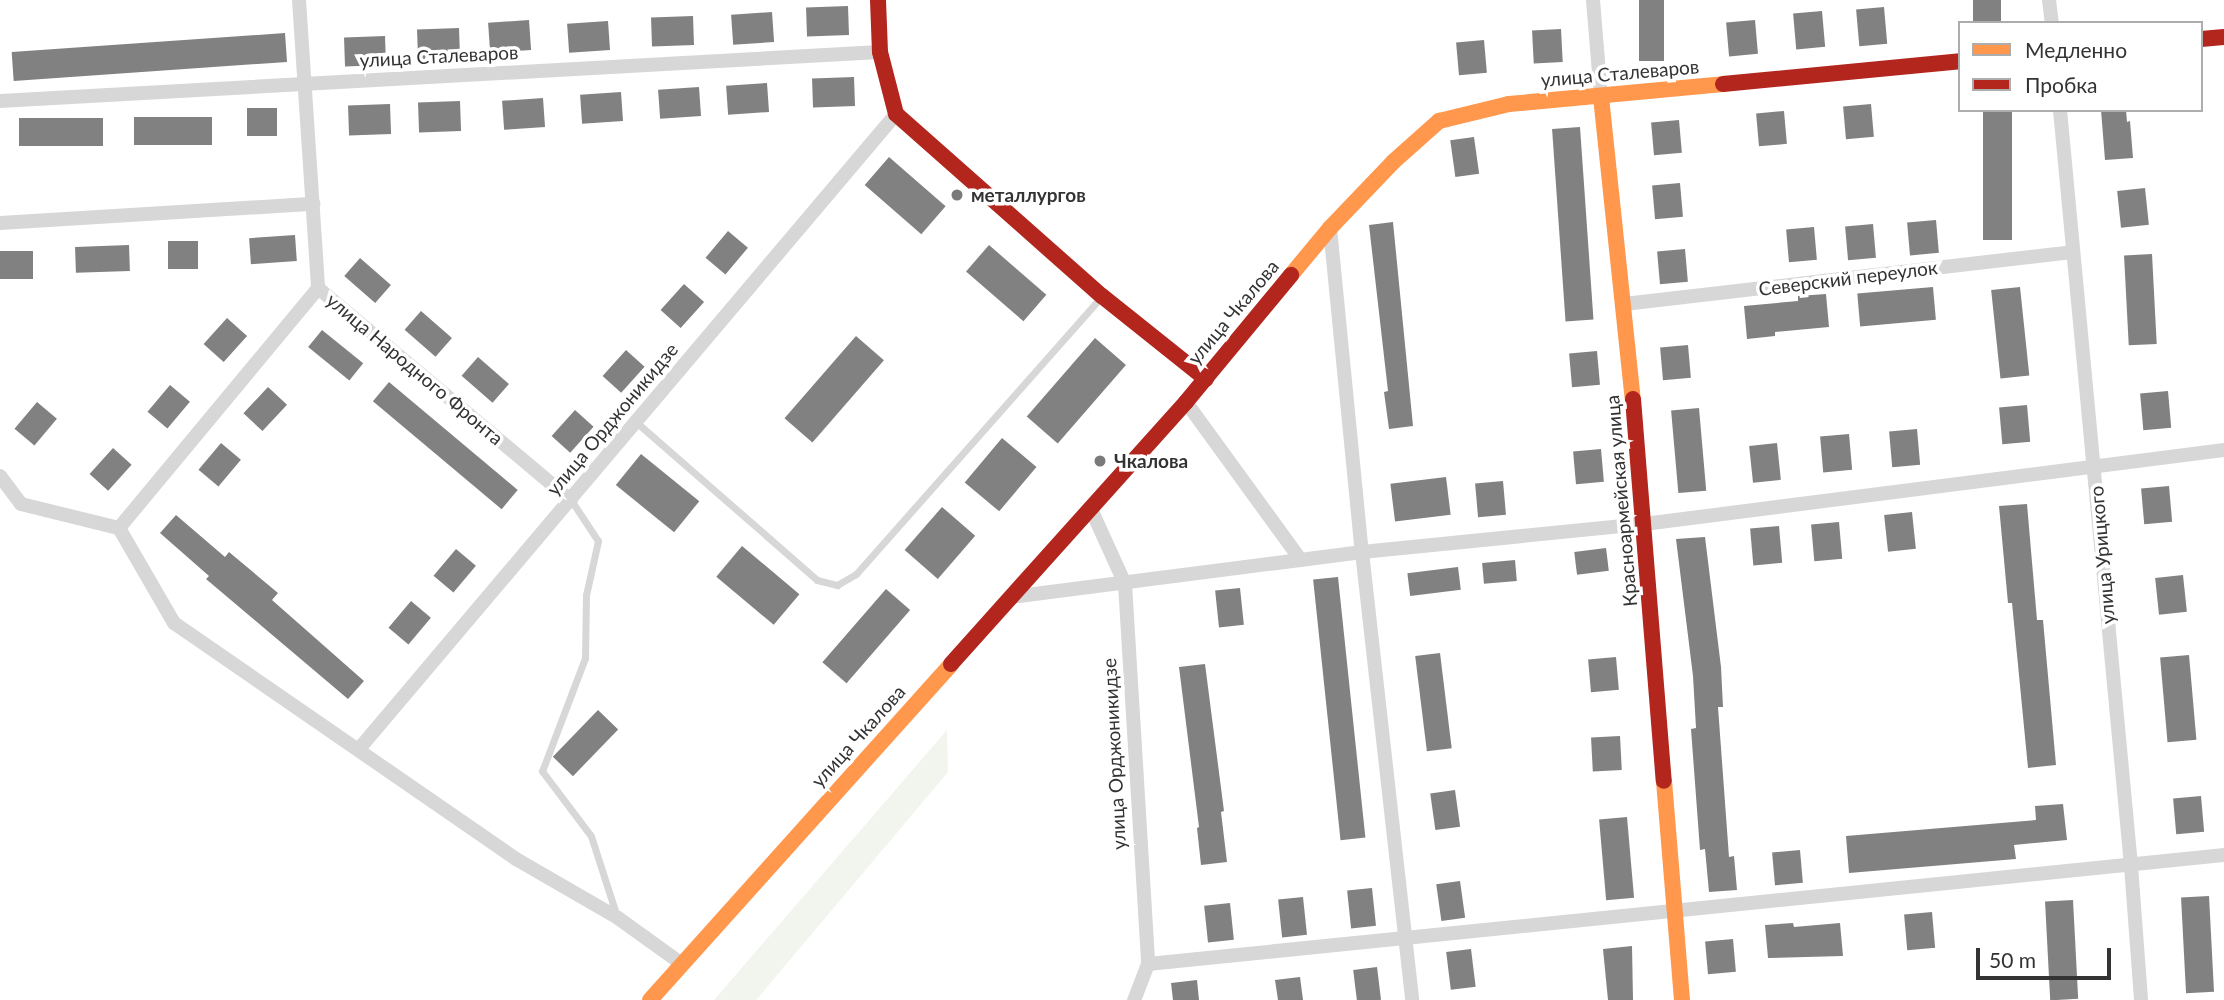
<!DOCTYPE html>
<html>
<head>
<meta charset="utf-8">
<style>
	body { margin:0 }
	#map { position:relative; width:2224px; height:1000px; overflow:hidden; background:#fff; font-family:Lato,sans-serif }
	div>[style] { position:absolute }
	[style*='--x'] { left:calc(var(--x)*1px); top:calc(var(--y)*1px); width:calc(var(--w)*1px); rotate:calc(var(--a)*1deg) }
	.green>* { inset:0; background:#f1f5ed }
	.building>* { inset:0; background:#818181; transform-origin:0 0 }
	.lane>* { height:7px; margin:-3.5px; padding:0 3.5px; transform-origin:3.5px; border-radius:3.5px; background:#d7d7d7 }
	.street>* { height:14px; margin:-7px; padding:0 7px; transform-origin:7px; border-radius:7px; background:#d7d7d7 }
	.slow>* { height:16px; margin:-8px; padding:0 8px; transform-origin:8px; border-radius:8px; background:#ff974d }
	.jam>* { height:16px; margin:-8px; padding:0 8px; transform-origin:8px; border-radius:8px; background:#b3261e }
	.dots>* { width:19px; height:19px; translate:-50% -50%; box-sizing:border-box; border:4px solid #fff; border-radius:50% }
	span { translate:-50% -50%; white-space:nowrap; text-align:center; line-height:1.15; -webkit-text-stroke:7px #fff; paint-order:stroke }
	.street-label { font-size:19px; color:#333 }
	.poi-label { font-size:19px; color:#333; font-weight:700 }
	.left { translate:0 -50%; text-align:left }
	.legend { position:absolute; left:1958px; top:21px; width:245px; height:91px; box-sizing:border-box; background:#fff; border:2px solid #adadad; margin:0; padding:9px 12px; list-style:none; font-size:21px; color:#333 }
	.legend li { display:flex; align-items:center; gap:14px; height:35px }
	.legend b { width:35px; border:2px solid #adadad }
	.scale { position:absolute; left:1976px; top:948px; width:135px; height:32px; box-sizing:border-box; border:4px solid #333; border-top:0; padding-left:9px; font-size:21px; line-height:24px; white-space:nowrap; color:#333; -webkit-text-stroke:5px #fff; paint-order:stroke }
</style>
</head>
<body>
<div id="map">
	<div class="green">
		<i style="clip-path:polygon(947px 730px,948px 772px,756px 1000px,714px 1000px)"></i>
	</div>
	<div class="building">
		<i style="left:1639px;top:0;width:25px;height:61px"></i>
		<i style="left:1973px;top:0;width:28px;height:23px"></i>
		<i style="left:848px;top:6px;width:29px;height:42px;rotate:88deg"></i>
		<i style="left:1884px;top:7px;width:37px;height:28px;rotate:85deg"></i>
		<i style="left:1822px;top:11px;width:36px;height:29px;rotate:85deg"></i>
		<i style="left:772px;top:12px;width:30px;height:41px;rotate:86deg"></i>
		<i style="left:693px;top:16px;width:29px;height:42px;rotate:88deg"></i>
		<i style="left:529px;top:20px;width:30px;height:41px;rotate:86deg"></i>
		<i style="left:1755px;top:20px;width:34px;height:29px;rotate:85deg"></i>
		<i style="left:608px;top:21px;width:29px;height:41px;rotate:86deg"></i>
		<i style="left:459px;top:28px;width:30px;height:42px;rotate:88deg"></i>
		<i style="left:1561px;top:29px;width:33px;height:29px;rotate:87deg"></i>
		<i style="left:285px;top:33px;width:29px;height:274px;rotate:86deg"></i>
		<i style="left:385px;top:36px;width:29px;height:41px;rotate:88deg"></i>
		<i style="left:1484px;top:40px;width:33px;height:28px;rotate:85deg"></i>
		<i style="left:854px;top:77px;width:29px;height:42px;rotate:88deg"></i>
		<i style="left:767px;top:83px;width:29px;height:41px;rotate:86deg"></i>
		<i style="left:699px;top:87px;width:29px;height:41px;rotate:86deg"></i>
		<i style="left:621px;top:92px;width:29px;height:41px;rotate:86deg"></i>
		<i style="left:543px;top:98px;width:29px;height:41px;rotate:86deg"></i>
		<i style="left:460px;top:101px;width:30px;height:42px;rotate:88deg"></i>
		<i style="left:390px;top:104px;width:30px;height:42px;rotate:88deg"></i>
		<i style="left:1871px;top:104px;width:33px;height:28px;rotate:85deg"></i>
		<i style="left:247px;top:108px;width:30px;height:28px"></i>
		<i style="left:1983px;top:110px;width:29px;height:130px"></i>
		<i style="clip-path:polygon(2101px 110px,2126px 110px,2127px 122px,2130px 121px,2133px 158px,2105px 160px)"></i>
		<i style="left:1784px;top:111px;width:33px;height:28px;rotate:85deg"></i>
		<i style="left:134px;top:117px;width:78px;height:28px"></i>
		<i style="left:103px;top:118px;width:28px;height:84px;rotate:90deg"></i>
		<i style="left:1679px;top:120px;width:33px;height:28px;rotate:85deg"></i>
		<i style="left:1580px;top:127px;width:193px;height:28px;rotate:86deg"></i>
		<i style="left:1474px;top:137px;width:37px;height:24px;rotate:82deg"></i>
		<i style="left:889px;top:157px;width:75px;height:37px;rotate:41deg"></i>
		<i style="left:1680px;top:183px;width:34px;height:28px;rotate:85deg"></i>
		<i style="left:2145px;top:188px;width:37px;height:28px;rotate:84deg"></i>
		<i style="left:1936px;top:220px;width:33px;height:29px;rotate:85deg"></i>
		<i style="clip-path:polygon(1393px 222px,1413px 426px,1389px 429px,1384px 392px,1388px 391px,1369px 225px)"></i>
		<i style="left:1873px;top:224px;width:34px;height:28px;rotate:85deg"></i>
		<i style="left:1814px;top:227px;width:33px;height:28px;rotate:85deg"></i>
		<i style="left:728px;top:231px;width:26px;height:35px;rotate:40deg"></i>
		<i style="left:295px;top:235px;width:26px;height:46px;rotate:86deg"></i>
		<i style="left:198px;top:241px;width:28px;height:30px;rotate:90deg"></i>
		<i style="left:129px;top:245px;width:26px;height:54px;rotate:88deg"></i>
		<i style="left:989px;top:245px;width:76px;height:35px;rotate:41deg"></i>
		<i style="left:1685px;top:249px;width:33px;height:28px;rotate:85deg"></i>
		<i style="left:0;top:251px;width:33px;height:28px"></i>
		<i style="left:2152px;top:254px;width:90px;height:28px;rotate:87deg"></i>
		<i style="left:360px;top:258px;width:41px;height:24px;rotate:41deg"></i>
		<i style="left:684px;top:284px;width:27px;height:35px;rotate:42deg"></i>
		<i style="left:1933px;top:287px;width:33px;height:76px;rotate:85deg"></i>
		<i style="left:2020px;top:287px;width:89px;height:29px;rotate:84deg"></i>
		<i style="clip-path:polygon(1826px 294px,1829px 327px,1775px 332px,1775px 336px,1747px 339px,1744px 306px,1798px 301px,1798px 296px)"></i>
		<i style="left:421px;top:311px;width:41px;height:25px;rotate:41deg"></i>
		<i style="left:227px;top:318px;width:27px;height:35px;rotate:42deg"></i>
		<i style="left:322px;top:330px;width:53px;height:22px;rotate:39deg"></i>
		<i style="left:856px;top:336px;width:37px;height:109px;rotate:41deg"></i>
		<i style="left:1095px;top:338px;width:41px;height:104px;rotate:41deg"></i>
		<i style="left:1688px;top:345px;width:33px;height:28px;rotate:85deg"></i>
		<i style="left:626px;top:350px;width:25px;height:35px;rotate:42deg"></i>
		<i style="left:1597px;top:351px;width:34px;height:28px;rotate:85deg"></i>
		<i style="left:478px;top:357px;width:41px;height:25px;rotate:41deg"></i>
		<i style="left:389px;top:382px;width:168px;height:25px;rotate:40deg"></i>
		<i style="left:170px;top:385px;width:26px;height:35px;rotate:40deg"></i>
		<i style="left:268px;top:387px;width:26px;height:36px;rotate:43deg"></i>
		<i style="left:2168px;top:391px;width:37px;height:28px;rotate:85deg"></i>
		<i style="left:37px;top:402px;width:26px;height:35px;rotate:40deg"></i>
		<i style="left:2027px;top:405px;width:37px;height:28px;rotate:85deg"></i>
		<i style="left:1699px;top:408px;width:83px;height:28px;rotate:85deg"></i>
		<i style="left:575px;top:410px;width:25px;height:35px;rotate:42deg"></i>
		<i style="left:1917px;top:429px;width:36px;height:28px;rotate:85deg"></i>
		<i style="left:1849px;top:434px;width:36px;height:29px;rotate:85deg"></i>
		<i style="left:1002px;top:438px;width:45px;height:58px;rotate:40deg"></i>
		<i style="left:221px;top:443px;width:26px;height:35px;rotate:40deg"></i>
		<i style="left:1777px;top:443px;width:37px;height:28px;rotate:84deg"></i>
		<i style="left:113px;top:448px;width:25px;height:35px;rotate:42deg"></i>
		<i style="left:1601px;top:449px;width:33px;height:28px;rotate:85deg"></i>
		<i style="left:641px;top:454px;width:75px;height:40px;rotate:39deg"></i>
		<i style="left:1446px;top:477px;width:38px;height:56px;rotate:83deg"></i>
		<i style="left:1503px;top:481px;width:34px;height:28px;rotate:85deg"></i>
		<i style="left:2169px;top:486px;width:36px;height:28px;rotate:85deg"></i>
		<i style="clip-path:polygon(2027px 504px,2037px 620px,2043px 620px,2056px 765px,2028px 768px,2012px 603px,2008px 603px,1999px 506px)"></i>
		<i style="left:942px;top:507px;width:44px;height:57px;rotate:41deg"></i>
		<i style="left:1912px;top:512px;width:37px;height:28px;rotate:84deg"></i>
		<i style="clip-path:polygon(176px 515px,225px 557px,229px 552px,278px 593px,272px 600px,364px 681px,348px 699px,206px 579px,209px 576px,160px 533px)"></i>
		<i style="left:1839px;top:522px;width:37px;height:28px;rotate:85deg"></i>
		<i style="left:1779px;top:526px;width:37px;height:29px;rotate:85deg"></i>
		<i style="clip-path:polygon(1705px 537px,1721px 667px,1723px 707px,1718px 707px,1729px 857px,1734px 856px,1737px 890px,1709px 892px,1705px 849px,1700px 850px,1691px 729px,1696px 728px,1693px 676px,1676px 539px)"></i>
		<i style="left:742px;top:546px;width:75px;height:40px;rotate:40deg"></i>
		<i style="left:1606px;top:548px;width:23px;height:32px;rotate:83deg"></i>
		<i style="left:456px;top:549px;width:26px;height:35px;rotate:40deg"></i>
		<i style="left:1515px;top:560px;width:21px;height:33px;rotate:85deg"></i>
		<i style="left:1458px;top:567px;width:23px;height:51px;rotate:83deg"></i>
		<i style="left:2183px;top:575px;width:37px;height:28px;rotate:84deg"></i>
		<i style="left:1338px;top:577px;width:262px;height:25px;rotate:84deg"></i>
		<i style="left:1240px;top:588px;width:37px;height:25px;rotate:84deg"></i>
		<i style="left:886px;top:589px;width:32px;height:97px;rotate:41deg"></i>
		<i style="left:411px;top:601px;width:26px;height:35px;rotate:40deg"></i>
		<i style="left:1440px;top:653px;width:96px;height:25px;rotate:83deg"></i>
		<i style="left:2189px;top:655px;width:85px;height:29px;rotate:85deg"></i>
		<i style="left:1616px;top:657px;width:33px;height:28px;rotate:85deg"></i>
		<i style="clip-path:polygon(1205px 664px,1224px 811px,1221px 812px,1227px 862px,1201px 865px,1197px 828px,1199px 827px,1179px 667px)"></i>
		<i style="left:598px;top:710px;width:28px;height:65px;rotate:44deg"></i>
		<i style="left:1620px;top:736px;width:34px;height:29px;rotate:87deg"></i>
		<i style="left:1455px;top:790px;width:37px;height:25px;rotate:82deg"></i>
		<i style="left:2201px;top:796px;width:36px;height:28px;rotate:85deg"></i>
		<i style="clip-path:polygon(2063px 804px,2067px 840px,2014px 845px,2016px 859px,1849px 873px,1846px 836px,2036px 820px,2035px 806px)"></i>
		<i style="left:1627px;top:817px;width:81px;height:28px;rotate:85deg"></i>
		<i style="left:1800px;top:850px;width:33px;height:28px;rotate:85deg"></i>
		<i style="left:1460px;top:881px;width:37px;height:24px;rotate:82deg"></i>
		<i style="left:1372px;top:888px;width:38px;height:25px;rotate:84deg"></i>
		<i style="left:2209px;top:896px;width:96px;height:28px;rotate:87deg"></i>
		<i style="left:1303px;top:897px;width:38px;height:25px;rotate:84deg"></i>
		<i style="left:2073px;top:900px;width:99px;height:28px;rotate:87deg"></i>
		<i style="left:1230px;top:903px;width:37px;height:26px;rotate:84deg"></i>
		<i style="left:1932px;top:912px;width:36px;height:28px;rotate:85deg"></i>
		<i style="clip-path:polygon(1793px 923px,1794px 927px,1840px 923px,1843px 956px,1768px 958px,1765px 925px)"></i>
		<i style="left:1733px;top:939px;width:33px;height:28px;rotate:85deg"></i>
		<i style="clip-path:polygon(1632px 946px,1633px 1000px,1608px 1000px,1603px 949px)"></i>
		<i style="left:1471px;top:949px;width:38px;height:25px;rotate:83deg"></i>
		<i style="left:1377px;top:967px;width:33px;height:24px;rotate:83deg"></i>
		<i style="clip-path:polygon(1300px 977px,1303px 1000px,1278px 1000px,1275px 980px)"></i>
		<i style="clip-path:polygon(1197px 980px,1199px 1000px,1173px 1000px,1171px 983px)"></i>
	</div>
	<div class="lane">
		<i style="--x:636;--y:422;--w:240;--a:41.1"></i>
		<i style="--x:817;--y:580;--w:21;--a:14"></i>
		<i style="--x:837;--y:585;--w:22;--a:-30"></i>
		<i style="--x:856;--y:574;--w:367;--a:-48.5"></i>
		<i style="--x:571;--y:500;--w:49;--a:56.6"></i>
		<i style="--x:598;--y:541;--w:55;--a:102.5"></i>
		<i style="--x:586;--y:595;--w:63;--a:90.9"></i>
		<i style="--x:585;--y:658;--w:121;--a:110.8"></i>
		<i style="--x:542;--y:771;--w:81;--a:53"></i>
		<i style="--x:591;--y:836;--w:85;--a:72.2"></i>
	</div>
	<div class="street">
		<i style="--x:299;--y:0;--w:289;--a:86.2"></i>
		<i style="--x:318;--y:288;--w:330;--a:40"></i>
		<i style="--x:1593;--y:0;--w:97;--a:85.3"></i>
		<i style="--x:2049;--y:0;--w:23;--a:83"></i>
		<i style="--x:0;--y:101;--w:881;--a:-3.19"></i>
		<i style="--x:2060;--y:110;--w:759;--a:84.63"></i>
		<i style="--x:2131;--y:866;--w:134;--a:85.7"></i>
		<i style="--x:0;--y:223;--w:314;--a:-3.5"></i>
		<i style="--x:1330;--y:228;--w:326;--a:84.4"></i>
		<i style="--x:1362;--y:552;--w:451;--a:83.6"></i>
		<i style="--x:1624;--y:304;--w:451;--a:-6.6"></i>
		<i style="--x:1186;--y:402;--w:195;--a:54"></i>
		<i style="--x:0;--y:476;--w:35;--a:53"></i>
		<i style="--x:21;--y:504;--w:101;--a:13.8"></i>
		<i style="--x:119;--y:528;--w:110;--a:59.9"></i>
		<i style="--x:174;--y:623;--w:416;--a:34.6"></i>
		<i style="--x:516;--y:859;--w:118;--a:30"></i>
		<i style="--x:618;--y:918;--w:79;--a:35.7"></i>
		<i style="--x:1091;--y:509;--w:82;--a:65.6"></i>
		<i style="--x:1125;--y:584;--w:381;--a:86.5"></i>
		<i style="--x:1148;--y:964;--w:39;--a:111"></i>
		<i style="--x:119;--y:528;--w:312;--a:-50.3"></i>
		<i style="--x:1011;--y:597;--w:354;--a:-7.3"></i>
		<i style="--x:1362;--y:552;--w:283;--a:-5.7"></i>
		<i style="--x:1644;--y:524;--w:585;--a:-7.27"></i>
		<i style="--x:359;--y:749;--w:832;--a:-49.78"></i>
		<i style="--x:1148;--y:964;--w:1082;--a:-5.78"></i>
	</div>
	<div class="slow">
		<i style="--x:1601;--y:97;--w:304;--a:84"></i>
		<i style="--x:1291;--y:275;--w:61;--a:-50.3"></i>
		<i style="--x:1330;--y:228;--w:91;--a:-46.3"></i>
		<i style="--x:1393;--y:162;--w:62;--a:-41.7"></i>
		<i style="--x:1439;--y:121;--w:72;--a:-13.7"></i>
		<i style="--x:1509;--y:104;--w:215;--a:-5.3"></i>
		<i style="--x:1664;--y:781;--w:220;--a:85.3"></i>
		<i style="--x:650;--y:1000;--w:451;--a:-48.1"></i>
	</div>
	<div class="jam">
		<i style="--x:878;--y:0;--w:52;--a:87.8"></i>
		<i style="--x:880;--y:52;--w:64;--a:75.5"></i>
		<i style="--x:896;--y:114;--w:275;--a:41.5"></i>
		<i style="--x:1102;--y:296;--w:133;--a:38.6"></i>
		<i style="--x:2201;--y:39;--w:23;--a:-5"></i>
		<i style="--x:1723;--y:84;--w:238;--a:-5.5"></i>
		<i style="--x:1633;--y:399;--w:383;--a:85.4"></i>
		<i style="--x:951;--y:664;--w:352;--a:-48.1"></i>
		<i style="--x:1186;--y:402;--w:165;--a:-50.4"></i>
	</div>
	<div class="dots">
		<i style="left:957px;top:195px;background:#7a7a7a"></i>
		<i style="left:1100px;top:461px;background:#7a7a7a"></i>
	</div>
	<div class="street-label">
		<span style="left:439px;top:56px;rotate:-3deg">улица Сталеваров</span>
		<span style="left:1620px;top:73px;rotate:-5deg">улица Сталеваров</span>
		<span style="left:1848px;top:278px;rotate:-7deg">Северский переулок</span>
		<span style="left:1233px;top:312px;rotate:-50deg">улица Чкалова</span>
		<span style="left:415px;top:369px;rotate:40deg">улица Народного Фронта</span>
		<span style="left:612px;top:419px;rotate:-50deg">улица Орджоникидзе</span>
		<span style="left:1621px;top:501px;rotate:-95deg">Красноармейская улица</span>
		<span style="left:2102px;top:555px;rotate:-95deg">улица Урицкого</span>
		<span style="left:858px;top:736px;rotate:-48deg">улица Чкалова</span>
		<span style="left:1114px;top:754px;rotate:-93deg">улица Орджоникидзе</span>
	</div>
	<div class="poi-label">
		<span class="left" style="left:971px;top:195px">металлургов</span>
		<span class="left" style="left:1114px;top:461px">Чкалова</span>
	</div>
	<ul class="legend">
	<li><b style="height:9px;background:#ff974d"></b>Медленно</li>
	<li><b style="height:9px;background:#b3261e"></b>Пробка</li>
	</ul>
	<div class="scale">50 m</div>
</div>
</body>
</html>
